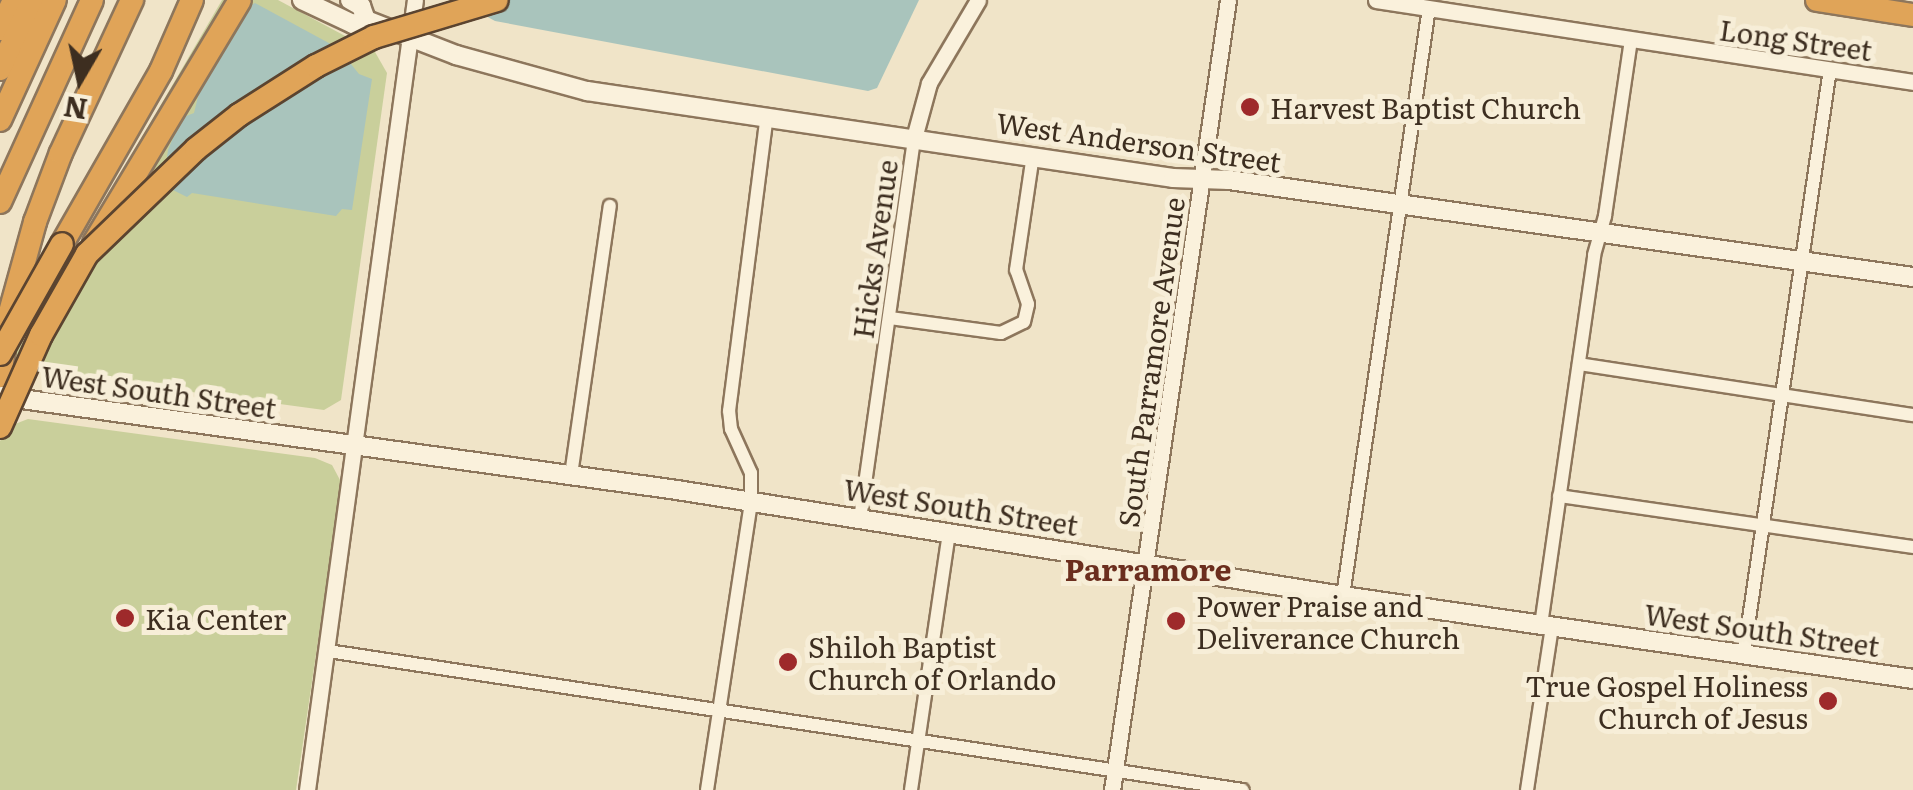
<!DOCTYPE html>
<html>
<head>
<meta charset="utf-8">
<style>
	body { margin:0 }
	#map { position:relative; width:1913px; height:790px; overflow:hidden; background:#f0e4c8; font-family:Literata,serif }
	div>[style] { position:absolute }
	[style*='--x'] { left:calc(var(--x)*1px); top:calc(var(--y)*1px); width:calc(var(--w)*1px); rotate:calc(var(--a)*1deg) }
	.green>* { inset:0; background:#c9cf9b }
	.water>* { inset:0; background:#a9c4bc }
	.roads { filter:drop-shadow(2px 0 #8d765c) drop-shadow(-2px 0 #8d765c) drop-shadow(0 2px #8d765c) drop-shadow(0 -2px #8d765c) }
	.minor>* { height:12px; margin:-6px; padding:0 6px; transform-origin:6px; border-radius:6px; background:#faf1dc }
	.tertiary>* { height:15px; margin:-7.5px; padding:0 7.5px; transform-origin:7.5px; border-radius:7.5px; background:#faf1dc }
	.secondary>* { height:18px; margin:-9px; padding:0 9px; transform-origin:9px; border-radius:9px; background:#faf1dc }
	.motorway>* { height:22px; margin:-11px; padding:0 11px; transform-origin:11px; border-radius:11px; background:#e0a458 }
	.bridges { filter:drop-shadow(2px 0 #5b4430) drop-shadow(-2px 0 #5b4430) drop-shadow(0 2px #5b4430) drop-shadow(0 -2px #5b4430) }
	.motorway-bridge>* { height:22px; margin:-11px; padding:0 11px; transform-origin:11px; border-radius:11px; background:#e0a458 }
	.dots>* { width:28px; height:28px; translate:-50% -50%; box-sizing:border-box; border:5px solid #f7eed8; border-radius:50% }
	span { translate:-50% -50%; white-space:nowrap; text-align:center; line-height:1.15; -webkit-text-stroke:10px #f7eed8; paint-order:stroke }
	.street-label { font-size:28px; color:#3d2e20 }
	.poi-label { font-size:28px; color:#3d2e20 }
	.left { translate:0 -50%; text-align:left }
	.right { translate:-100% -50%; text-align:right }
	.neighbourhood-label { font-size:30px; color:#6b2e1e; font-weight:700 }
	.north { position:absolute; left:30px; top:30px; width:100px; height:100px; -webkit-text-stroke:8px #f7eed8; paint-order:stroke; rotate:189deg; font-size:28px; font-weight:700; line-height:40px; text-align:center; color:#3d2e20 }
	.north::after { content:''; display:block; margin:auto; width:35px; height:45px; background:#3d2e20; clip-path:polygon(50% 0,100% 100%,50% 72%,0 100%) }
</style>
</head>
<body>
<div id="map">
	<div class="green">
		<i style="clip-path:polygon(222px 0,278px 0,375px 52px,387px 73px,341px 400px,324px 410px,8px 367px)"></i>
		<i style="clip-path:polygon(28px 419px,315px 458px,332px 465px,340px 480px,340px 492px,296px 790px,0 790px,0 441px,15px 424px)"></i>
	</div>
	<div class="water">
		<i style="clip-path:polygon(485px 0,919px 0,877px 88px,868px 91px,495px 21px,486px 16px)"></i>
		<i style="clip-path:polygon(255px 3px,338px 48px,359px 74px,372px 79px,352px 210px,342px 209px,336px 216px,192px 193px,187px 197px,163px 185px,168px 150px,181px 118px,194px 113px,203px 76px,244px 9px)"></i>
	</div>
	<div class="roads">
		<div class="minor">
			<i style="--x:890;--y:318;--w:112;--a:7.7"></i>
			<i style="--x:1001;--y:333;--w:25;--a:-26"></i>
			<i style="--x:1024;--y:322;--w:18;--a:-77"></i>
			<i style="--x:1028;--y:304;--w:36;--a:-109"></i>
			<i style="--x:1016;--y:270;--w:116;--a:-81.6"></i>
			<i style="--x:1579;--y:364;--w:338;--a:8.7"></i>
			<i style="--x:571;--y:475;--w:272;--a:-81.8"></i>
			<i style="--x:1559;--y:496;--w:358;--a:8.2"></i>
			<i style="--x:860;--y:519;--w:385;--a:-81.9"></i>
			<i style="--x:1343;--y:596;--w:594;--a:-81.68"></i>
			<i style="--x:1541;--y:625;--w:374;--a:-81.8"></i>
			<i style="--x:1594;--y:255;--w:41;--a:-74.2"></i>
			<i style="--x:1605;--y:216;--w:178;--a:-81.6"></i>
			<i style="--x:328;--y:651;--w:925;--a:8.64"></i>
			<i style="--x:1744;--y:653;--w:590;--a:-81.62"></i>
			<i style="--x:707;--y:790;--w:291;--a:-81.3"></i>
			<i style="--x:751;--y:502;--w:29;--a:-90"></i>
			<i style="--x:751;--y:473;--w:48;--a:-114.4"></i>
			<i style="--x:731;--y:429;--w:18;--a:-96"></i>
			<i style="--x:729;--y:411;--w:297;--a:-82.7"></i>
			<i style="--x:911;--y:790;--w:261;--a:-81.6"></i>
			<i style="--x:1527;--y:790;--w:166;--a:-81.3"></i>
		</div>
		<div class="tertiary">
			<i style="--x:1376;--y:0;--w:543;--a:8.68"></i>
			<i style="--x:914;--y:138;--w:57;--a:-74.7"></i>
			<i style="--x:929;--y:83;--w:96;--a:-59.4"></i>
			<i style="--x:307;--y:790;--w:797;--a:-82.22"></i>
			<i style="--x:1112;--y:790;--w:798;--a:-81.65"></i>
		</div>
		<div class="secondary">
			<i style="--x:302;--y:0;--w:56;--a:25.2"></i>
			<i style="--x:353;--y:24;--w:14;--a:-17"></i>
			<i style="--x:366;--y:20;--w:97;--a:21.3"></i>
			<i style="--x:456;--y:55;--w:136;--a:15.4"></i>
			<i style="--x:587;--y:91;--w:592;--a:8.44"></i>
			<i style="--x:1173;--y:178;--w:56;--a:2"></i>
			<i style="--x:1229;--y:180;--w:691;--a:8.07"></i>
			<i style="--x:350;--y:0;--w:13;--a:29"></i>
			<i style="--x:361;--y:6;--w:15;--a:70"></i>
			<i style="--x:0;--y:396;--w:683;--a:7.9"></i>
			<i style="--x:677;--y:490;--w:674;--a:9.04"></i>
			<i style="--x:1343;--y:596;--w:576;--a:8.28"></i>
		</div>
		<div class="motorway">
			<i style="--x:1817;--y:0;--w:97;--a:8.9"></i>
			<i style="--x:0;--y:29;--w:32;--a:-64"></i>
			<i style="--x:0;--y:69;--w:76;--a:-64.4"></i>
			<i style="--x:0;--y:120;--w:132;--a:-65.4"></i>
			<i style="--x:0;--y:202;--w:222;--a:-65.5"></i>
			<i style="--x:94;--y:243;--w:283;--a:-59"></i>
			<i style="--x:62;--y:244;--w:199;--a:-60.2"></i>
			<i style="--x:161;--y:71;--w:77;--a:-66.4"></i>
			<i style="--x:0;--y:376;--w:61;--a:-81.5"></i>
			<i style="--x:9;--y:316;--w:98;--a:-74.5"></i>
			<i style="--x:35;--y:222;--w:74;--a:-69.4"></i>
			<i style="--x:61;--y:153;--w:169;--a:-65.1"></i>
		</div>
	</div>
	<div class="bridges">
		<div class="motorway-bridge">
			<i style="--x:0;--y:354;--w:126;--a:-60.6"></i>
			<i style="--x:0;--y:427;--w:101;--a:-66"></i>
			<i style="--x:41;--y:335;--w:93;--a:-60.4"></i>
			<i style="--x:87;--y:254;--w:151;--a:-43.9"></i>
			<i style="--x:196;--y:149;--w:55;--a:-38.3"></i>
			<i style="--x:239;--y:115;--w:91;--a:-32.5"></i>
			<i style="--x:316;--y:66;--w:65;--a:-26.6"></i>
			<i style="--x:374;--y:37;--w:128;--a:-16.7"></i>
		</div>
	</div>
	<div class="dots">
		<i style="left:1250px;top:107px;background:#9e2a2b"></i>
		<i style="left:125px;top:618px;background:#9e2a2b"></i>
		<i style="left:1176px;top:621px;background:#9e2a2b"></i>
		<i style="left:788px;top:662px;background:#9e2a2b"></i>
		<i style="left:1828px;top:701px;background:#9e2a2b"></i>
	</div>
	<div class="street-label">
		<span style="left:1796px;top:39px;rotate:8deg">Long Street</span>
		<span style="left:1139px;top:141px;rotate:8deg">West Anderson Street</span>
		<span style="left:874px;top:249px;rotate:-82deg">Hicks Avenue</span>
		<span style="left:1150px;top:362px;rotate:-82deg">South Parramore Avenue</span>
		<span style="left:159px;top:391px;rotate:8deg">West South Street</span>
		<span style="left:961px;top:506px;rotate:9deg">West South Street</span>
		<span style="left:1762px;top:629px;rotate:8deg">West South Street</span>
	</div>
	<div class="poi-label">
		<span class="left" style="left:1270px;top:107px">Harvest Baptist Church</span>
		<span class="left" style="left:1196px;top:621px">Power Praise and<br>Deliverance Church</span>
		<span class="left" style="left:145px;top:618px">Kia Center</span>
		<span class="left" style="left:808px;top:662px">Shiloh Baptist<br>Church of Orlando</span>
		<span class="right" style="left:1808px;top:701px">True Gospel Holiness<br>Church of Jesus</span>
	</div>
	<div class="neighbourhood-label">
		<span style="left:1148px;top:568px">Parramore</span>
	</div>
	<div class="north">N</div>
</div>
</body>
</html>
